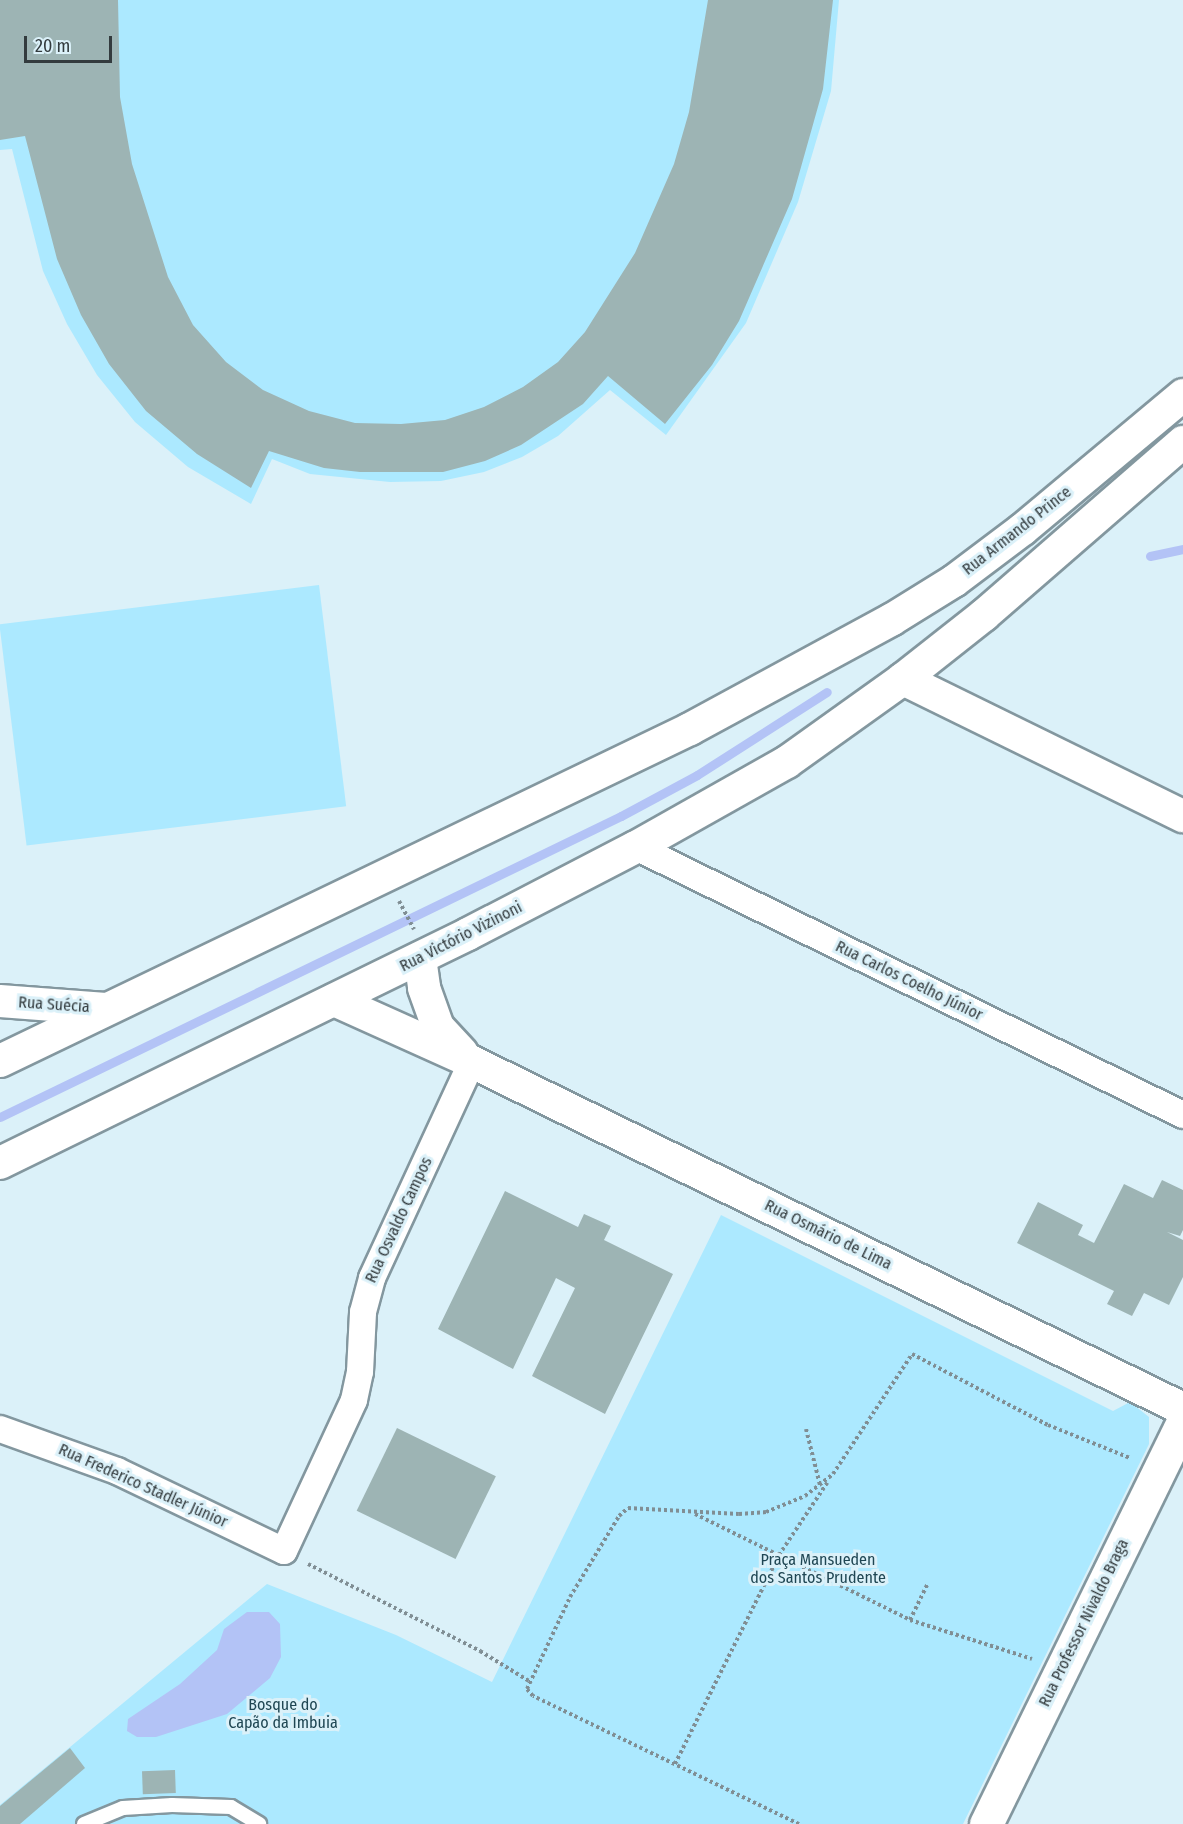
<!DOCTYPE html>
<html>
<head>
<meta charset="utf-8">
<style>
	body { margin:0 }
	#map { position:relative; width:1183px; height:1824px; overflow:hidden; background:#dbf1f9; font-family:"Fira Sans Condensed",sans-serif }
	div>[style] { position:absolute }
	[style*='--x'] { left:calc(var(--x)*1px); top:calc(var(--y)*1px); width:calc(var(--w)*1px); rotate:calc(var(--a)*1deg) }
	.green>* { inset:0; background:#ace9ff; transform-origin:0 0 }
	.water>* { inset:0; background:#b3c3f6 }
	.stream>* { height:9px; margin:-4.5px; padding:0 4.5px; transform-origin:4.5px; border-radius:4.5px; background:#b3c3f6 }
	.building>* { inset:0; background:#9db4b4; transform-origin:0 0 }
	.path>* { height:4px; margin-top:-2px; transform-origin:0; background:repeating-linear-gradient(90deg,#808e94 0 3px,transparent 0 6px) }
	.roads { filter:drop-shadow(2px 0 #83979f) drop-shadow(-2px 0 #83979f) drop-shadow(0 2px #83979f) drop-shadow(0 -2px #83979f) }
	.service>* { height:14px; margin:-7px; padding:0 7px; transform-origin:7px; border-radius:7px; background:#fff }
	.minor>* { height:26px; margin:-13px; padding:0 13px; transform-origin:13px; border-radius:13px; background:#fff }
	.tertiary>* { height:32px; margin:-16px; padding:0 16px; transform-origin:16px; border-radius:16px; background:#fff }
	.secondary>* { height:33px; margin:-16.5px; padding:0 16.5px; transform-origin:16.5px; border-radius:16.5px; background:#fff }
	span { translate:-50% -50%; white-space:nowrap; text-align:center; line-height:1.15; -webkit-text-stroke:6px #dbf1f9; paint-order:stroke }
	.street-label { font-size:16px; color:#333b3e }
	.park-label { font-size:16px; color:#1f4653 }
	.scale { position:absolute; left:24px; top:36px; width:88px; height:27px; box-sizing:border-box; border:3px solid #333b3e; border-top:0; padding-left:8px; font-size:18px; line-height:21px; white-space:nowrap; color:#333b3e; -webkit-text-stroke:4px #dbf1f9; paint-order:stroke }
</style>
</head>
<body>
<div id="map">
	<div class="green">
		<i style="clip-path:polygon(0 0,839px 0,831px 91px,798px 202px,746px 323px,666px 435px,610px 390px,558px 436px,522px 457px,484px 472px,441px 481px,390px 482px,310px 474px,272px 459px,251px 504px,188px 467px,135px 422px,97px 375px,67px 324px,43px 271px,12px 149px,0 150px)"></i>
		<i style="left:319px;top:585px;width:223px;height:322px;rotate:83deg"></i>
		<i style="clip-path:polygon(721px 1215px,1113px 1411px,1130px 1402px,1149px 1417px,1149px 1444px,963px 1824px,0 1824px,0 1805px,267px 1584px,396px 1635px,492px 1682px)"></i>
	</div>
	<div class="water">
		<i style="clip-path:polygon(247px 1612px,269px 1612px,280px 1624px,281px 1657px,270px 1678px,227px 1714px,156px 1737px,137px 1737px,127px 1731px,128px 1719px,180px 1684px,217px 1650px,224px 1629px)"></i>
	</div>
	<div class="stream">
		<i style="--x:1150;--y:556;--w:34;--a:-12"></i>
		<i style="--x:0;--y:1117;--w:690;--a:-25.86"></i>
		<i style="--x:621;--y:816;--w:86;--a:-28.3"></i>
		<i style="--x:697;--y:775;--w:154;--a:-32.6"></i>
	</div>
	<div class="building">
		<i style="clip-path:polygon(0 0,118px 0,120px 97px,132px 164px,168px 277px,193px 325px,226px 362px,263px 390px,309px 411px,355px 423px,401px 424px,445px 420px,484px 407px,523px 387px,558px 362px,585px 332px,635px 253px,674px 164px,689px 112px,708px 0,833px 0,823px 89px,792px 199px,739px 321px,712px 365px,665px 424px,608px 376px,583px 404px,521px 445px,485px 461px,443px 472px,360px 472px,324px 468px,269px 451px,251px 488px,197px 454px,146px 411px,109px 364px,81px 315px,57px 259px,25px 136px,0 140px)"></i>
		<i style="clip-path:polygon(1162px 1180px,1183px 1190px,1183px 1230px,1180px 1236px,1167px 1232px,1183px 1240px,1183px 1277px,1169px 1305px,1144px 1293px,1132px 1316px,1107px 1304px,1114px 1291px,1017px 1243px,1038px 1202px,1083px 1225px,1078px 1235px,1094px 1243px,1124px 1184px,1153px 1198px)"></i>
		<i style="clip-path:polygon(505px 1191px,578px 1227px,584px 1214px,611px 1226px,604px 1240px,673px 1274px,605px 1414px,532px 1376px,575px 1288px,556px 1278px,513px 1369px,438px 1329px)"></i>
		<i style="left:397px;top:1428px;width:110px;height:92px;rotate:26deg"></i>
		<i style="clip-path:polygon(70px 1748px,85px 1768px,20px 1824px,0 1824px,0 1806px)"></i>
		<i style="left:175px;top:1770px;width:23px;height:33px;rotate:88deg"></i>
	</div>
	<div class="path">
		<i style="--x:399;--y:901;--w:32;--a:62"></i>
		<i style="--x:806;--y:1429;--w:58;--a:76"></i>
		<i style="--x:695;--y:1514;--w:240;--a:26.2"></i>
		<i style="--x:910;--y:1620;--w:128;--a:17.7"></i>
		<i style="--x:308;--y:1564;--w:193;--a:26.8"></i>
		<i style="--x:480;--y:1651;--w:57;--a:31.5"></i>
		<i style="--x:910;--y:1620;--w:39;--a:-64"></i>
		<i style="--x:675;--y:1764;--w:233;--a:-63.5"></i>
		<i style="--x:779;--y:1555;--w:87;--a:-56.3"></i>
		<i style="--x:799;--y:1824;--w:295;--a:-154.3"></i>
		<i style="--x:533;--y:1696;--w:9;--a:-131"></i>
		<i style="--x:527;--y:1689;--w:102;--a:-64.9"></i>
		<i style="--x:570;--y:1597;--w:95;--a:-58.8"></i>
		<i style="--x:619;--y:1516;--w:12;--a:-42"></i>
		<i style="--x:628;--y:1508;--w:111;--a:3.1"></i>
		<i style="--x:739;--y:1514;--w:27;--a:-4"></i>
		<i style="--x:766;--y:1512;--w:42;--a:-22.3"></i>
		<i style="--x:805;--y:1496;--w:36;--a:-38"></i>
		<i style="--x:833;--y:1474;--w:144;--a:-56.6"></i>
		<i style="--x:912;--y:1354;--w:153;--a:27.6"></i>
		<i style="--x:1048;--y:1425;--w:88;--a:21.9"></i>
	</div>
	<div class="roads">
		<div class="service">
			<i style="--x:84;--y:1824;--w:42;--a:-22.3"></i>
			<i style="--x:123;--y:1808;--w:49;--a:-3.5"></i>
			<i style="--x:172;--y:1805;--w:59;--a:1.9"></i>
			<i style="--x:231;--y:1807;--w:33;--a:31"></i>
		</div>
		<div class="minor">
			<i style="--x:636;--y:847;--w:609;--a:26.1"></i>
			<i style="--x:0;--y:1429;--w:124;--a:19.7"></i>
			<i style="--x:117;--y:1471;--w:185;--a:25.6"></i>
			<i style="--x:284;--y:1551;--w:166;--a:-65.1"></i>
			<i style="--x:354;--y:1400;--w:29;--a:-78"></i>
			<i style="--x:360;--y:1372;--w:60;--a:-87.1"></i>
			<i style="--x:363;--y:1312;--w:35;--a:-75"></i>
			<i style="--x:372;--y:1278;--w:238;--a:-65.2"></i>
		</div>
		<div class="tertiary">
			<i style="--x:903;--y:679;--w:312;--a:26.1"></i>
			<i style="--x:420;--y:958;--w:30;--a:82"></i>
			<i style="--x:424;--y:988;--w:41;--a:70.3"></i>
			<i style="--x:438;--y:1027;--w:35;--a:47"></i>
			<i style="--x:334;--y:1000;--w:151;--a:24.2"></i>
			<i style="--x:472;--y:1062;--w:791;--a:26.01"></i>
			<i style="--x:0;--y:1001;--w:106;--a:4.3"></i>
			<i style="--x:0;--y:1061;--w:766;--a:-25.69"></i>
			<i style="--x:690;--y:729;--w:229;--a:-28.5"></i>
			<i style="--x:891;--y:620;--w:74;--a:-31.8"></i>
			<i style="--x:954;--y:581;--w:86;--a:-37"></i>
			<i style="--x:1023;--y:529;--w:209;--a:-39.9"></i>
			<i style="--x:0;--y:1163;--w:521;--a:-26.07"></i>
			<i style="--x:468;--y:934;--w:189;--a:-27.4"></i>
			<i style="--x:636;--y:847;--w:173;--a:-29.4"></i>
			<i style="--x:787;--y:762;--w:143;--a:-35.6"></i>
			<i style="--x:903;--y:679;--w:103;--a:-38.3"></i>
			<i style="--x:984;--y:615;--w:264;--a:-41"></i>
		</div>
		<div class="secondary">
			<i style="--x:986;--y:1824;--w:448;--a:-63.9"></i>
		</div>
	</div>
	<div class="street-label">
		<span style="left:1017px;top:531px;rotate:-38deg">Rua Armando Prince</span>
		<span style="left:461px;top:937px;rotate:-27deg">Rua Victório Vizinoni</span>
		<span style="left:909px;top:981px;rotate:26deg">Rua Carlos Coelho Júnior</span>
		<span style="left:54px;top:1005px;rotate:4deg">Rua Suécia</span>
		<span style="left:399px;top:1220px;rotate:-65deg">Rua Osvaldo Campos</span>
		<span style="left:828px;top:1235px;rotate:26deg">Rua Osmário de Lima</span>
		<span style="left:143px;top:1486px;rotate:24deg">Rua Frederico Stadler Júnior</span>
		<span style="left:1084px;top:1623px;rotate:-64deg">Rua Professor Nivaldo Braga</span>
	</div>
	<div class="park-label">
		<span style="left:818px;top:1569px">Praça Mansueden<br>dos Santos Prudente</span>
		<span style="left:283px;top:1714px">Bosque do<br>Capão da Imbuia</span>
	</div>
	<div class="scale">20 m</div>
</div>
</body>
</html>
